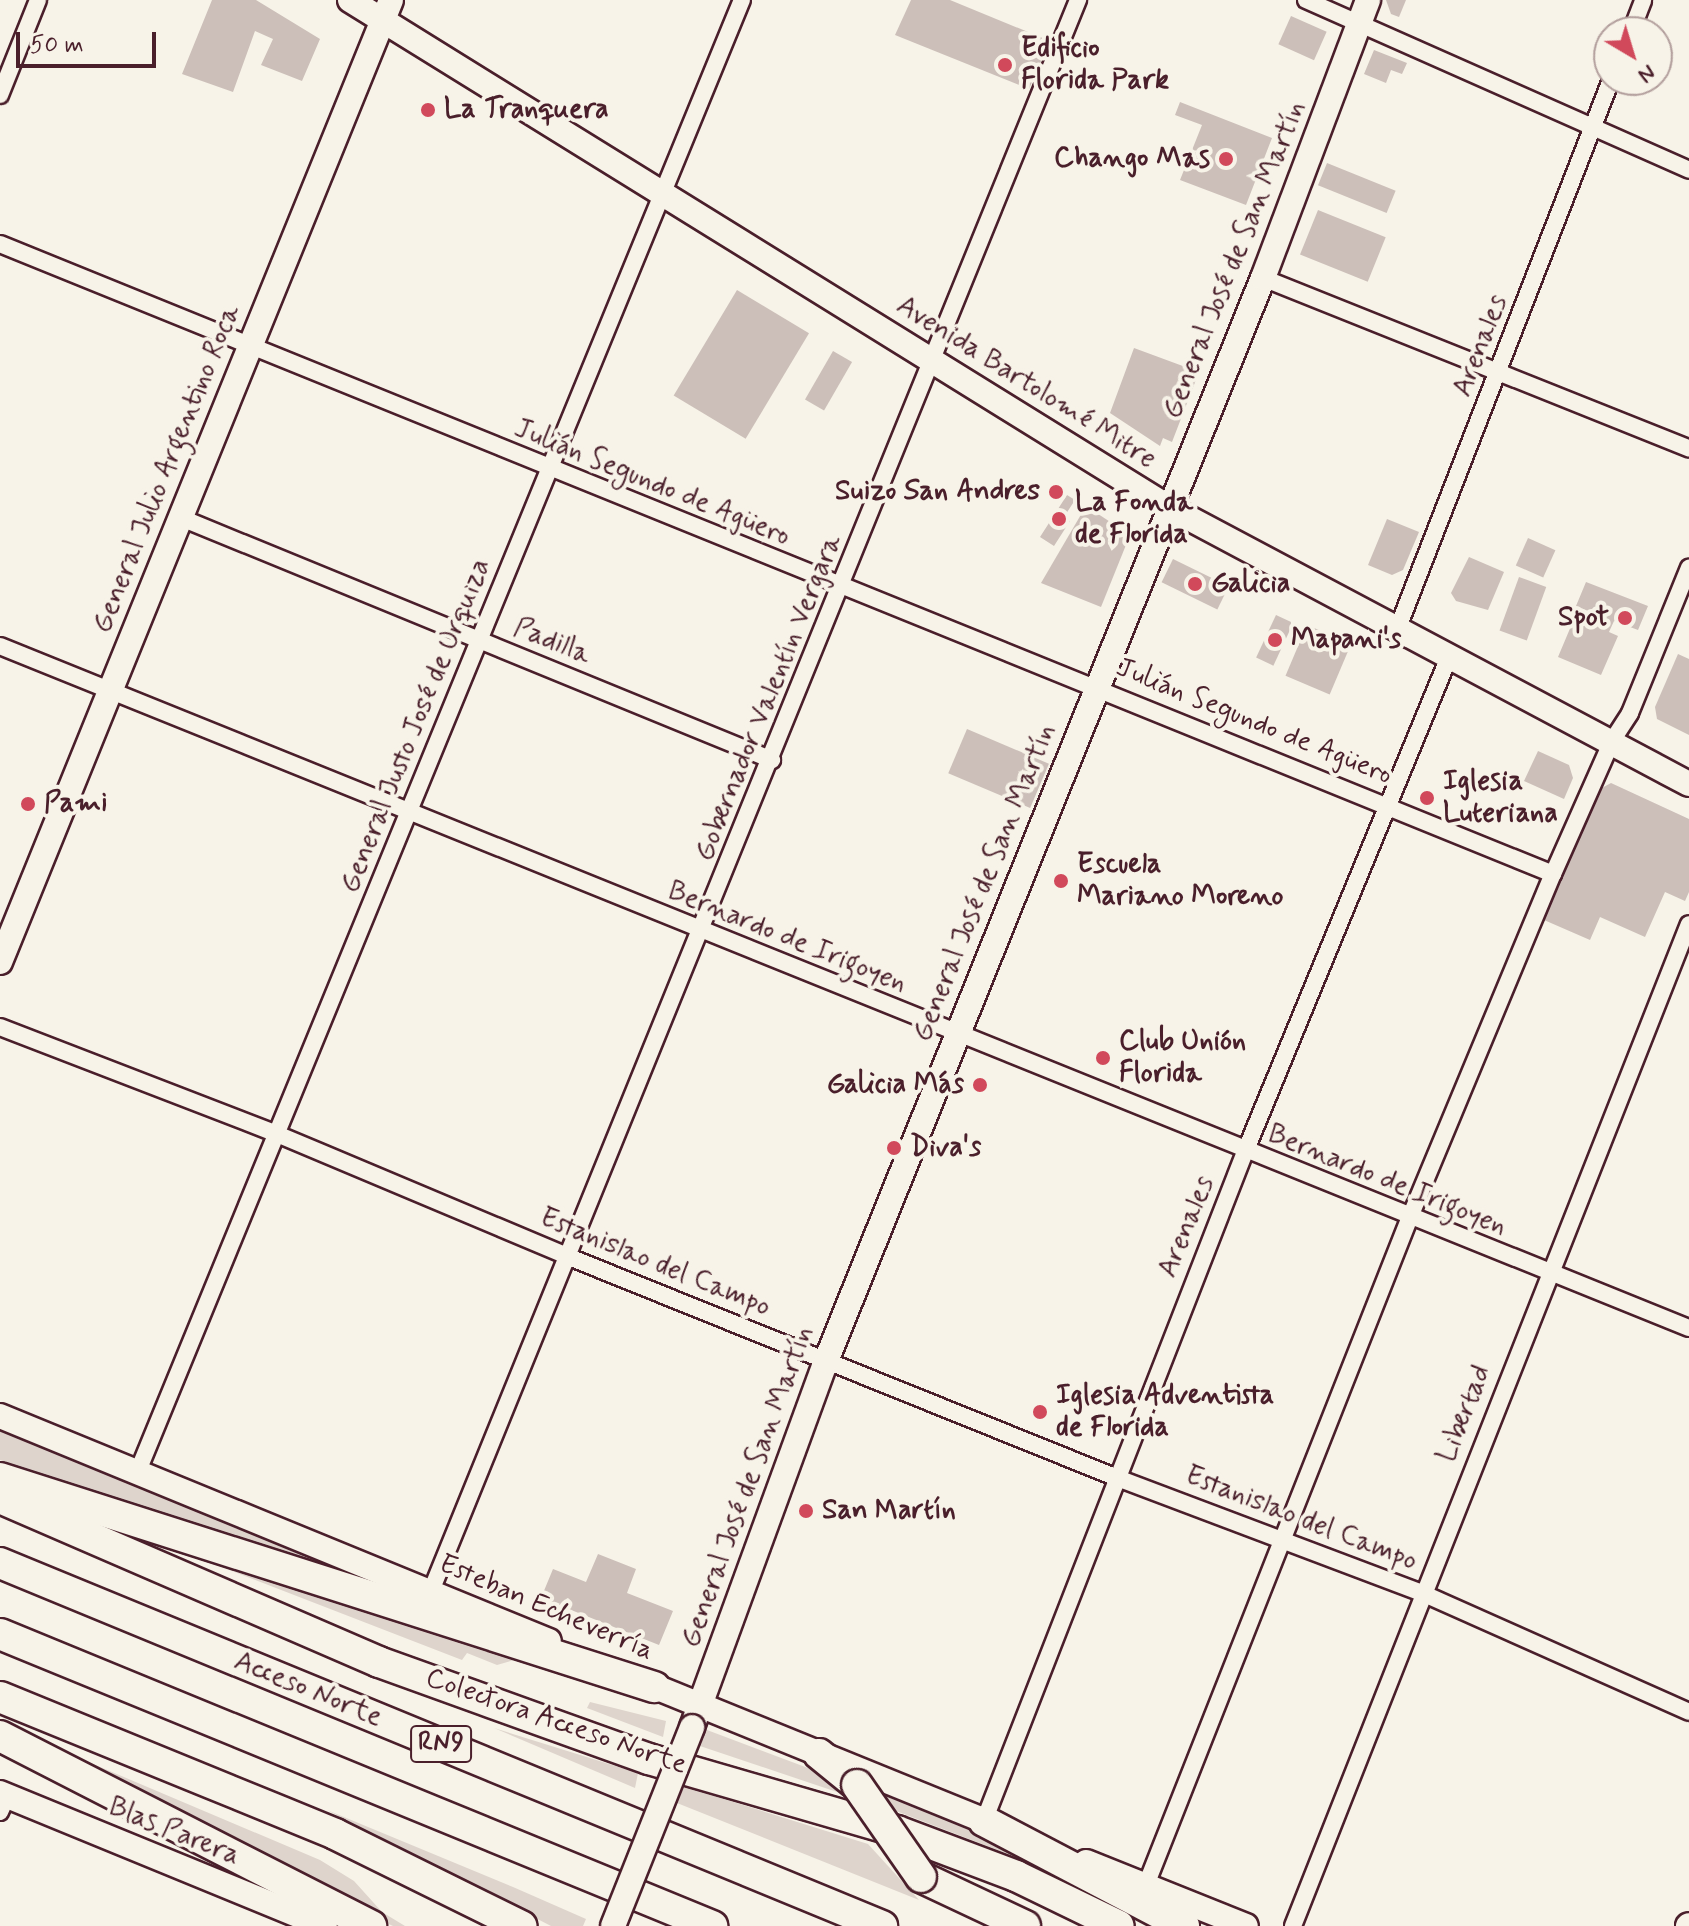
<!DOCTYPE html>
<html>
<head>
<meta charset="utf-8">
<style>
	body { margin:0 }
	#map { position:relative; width:1689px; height:1926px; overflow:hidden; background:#f7f3e8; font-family:Mynerve,sans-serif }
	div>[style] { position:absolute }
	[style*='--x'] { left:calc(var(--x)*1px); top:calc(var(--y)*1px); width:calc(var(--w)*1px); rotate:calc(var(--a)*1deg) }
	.green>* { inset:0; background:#ded4cc }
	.building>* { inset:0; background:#ccbfb9; transform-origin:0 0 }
	.roads { filter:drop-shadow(2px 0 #4a1f2b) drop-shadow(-2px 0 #4a1f2b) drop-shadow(0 2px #4a1f2b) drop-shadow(0 -2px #4a1f2b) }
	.street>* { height:16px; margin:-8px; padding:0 8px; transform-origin:8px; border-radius:8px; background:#f7f3e8 }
	.secondary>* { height:24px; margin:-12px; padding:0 12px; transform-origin:12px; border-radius:12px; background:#f7f3e8 }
	.highway>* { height:30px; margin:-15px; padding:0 15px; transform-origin:15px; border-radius:15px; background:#f7f3e8 }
	.bridges { filter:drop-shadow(2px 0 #4a1f2b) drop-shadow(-2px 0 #4a1f2b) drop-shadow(0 2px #4a1f2b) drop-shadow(0 -2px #4a1f2b) }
	.secondary-bridge>* { height:24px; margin:-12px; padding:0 12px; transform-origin:12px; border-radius:12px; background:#f7f3e8 }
	.highway-bridge>* { height:30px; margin:-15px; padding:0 15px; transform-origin:15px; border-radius:15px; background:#f7f3e8 }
	.dots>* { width:22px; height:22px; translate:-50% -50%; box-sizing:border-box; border:4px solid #f7f3e8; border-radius:50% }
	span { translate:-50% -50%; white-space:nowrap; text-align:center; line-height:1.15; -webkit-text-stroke:8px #f7f3e8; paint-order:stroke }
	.shield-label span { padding:2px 6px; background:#f7f3e8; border:2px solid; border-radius:6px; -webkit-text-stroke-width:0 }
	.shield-label { font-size:26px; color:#4a1f2b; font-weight:700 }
	.poi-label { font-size:28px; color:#4a1f2b; font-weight:700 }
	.left { translate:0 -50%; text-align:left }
	.right { translate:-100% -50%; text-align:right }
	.street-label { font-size:28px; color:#4a1f2b }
	.north { position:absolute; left:1593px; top:16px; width:80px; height:80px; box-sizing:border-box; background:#f7f3e8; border:2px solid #b29e9c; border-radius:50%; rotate:142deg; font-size:22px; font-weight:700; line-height:32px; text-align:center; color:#4a1f2b }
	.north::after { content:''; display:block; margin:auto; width:28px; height:36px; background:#d1495b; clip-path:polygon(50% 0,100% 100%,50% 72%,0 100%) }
	.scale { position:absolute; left:16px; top:32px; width:140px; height:36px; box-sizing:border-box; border:4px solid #4a1f2b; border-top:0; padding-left:10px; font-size:24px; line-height:28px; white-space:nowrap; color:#4a1f2b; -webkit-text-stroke:6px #f7f3e8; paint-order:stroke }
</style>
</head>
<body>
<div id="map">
	<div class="green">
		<i style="clip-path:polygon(0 1423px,470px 1614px,0 1460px)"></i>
		<i style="clip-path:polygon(175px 1549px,518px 1659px,497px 1665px,467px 1653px,462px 1660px)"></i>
		<i style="clip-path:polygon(590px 1702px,666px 1721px,663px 1737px,587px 1708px)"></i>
		<i style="clip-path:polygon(494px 1728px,638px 1773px,635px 1788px)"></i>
		<i style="clip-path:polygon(707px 1730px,824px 1774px,837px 1792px,694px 1744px,697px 1733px)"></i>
		<i style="clip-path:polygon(34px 1739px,320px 1860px,354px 1881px,382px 1912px,405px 1926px,393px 1926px,339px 1901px)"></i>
		<i style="clip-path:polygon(871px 1784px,969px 1827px,1047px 1869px,883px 1806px)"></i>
		<i style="clip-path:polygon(679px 1785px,868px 1844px,919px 1900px,672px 1801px)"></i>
		<i style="clip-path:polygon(327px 1810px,513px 1887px,586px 1919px,583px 1926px,551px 1926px)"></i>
	</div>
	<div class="building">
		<i style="clip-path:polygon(212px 0,256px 0,320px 39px,302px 81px,261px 65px,273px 39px,255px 31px,233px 92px,182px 74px)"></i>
		<i style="clip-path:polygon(911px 0,950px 0,1050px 41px,1029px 89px,895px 35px)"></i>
		<i style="clip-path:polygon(1386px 0,1406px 0,1399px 17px,1391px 14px)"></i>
		<i style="left:1291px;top:16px;width:39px;height:31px;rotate:24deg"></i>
		<i style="clip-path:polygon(1374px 50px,1407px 63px,1402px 74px,1391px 70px,1386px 83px,1364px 74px)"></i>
		<i style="clip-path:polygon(1180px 102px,1272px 138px,1246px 205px,1180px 180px,1202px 125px,1175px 115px)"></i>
		<i style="left:1327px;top:163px;width:74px;height:24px;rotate:22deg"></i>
		<i style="left:1318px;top:210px;width:73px;height:48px;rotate:22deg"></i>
		<i style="left:737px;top:290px;width:84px;height:123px;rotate:31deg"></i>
		<i style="clip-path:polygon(1134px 348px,1199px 372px,1172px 442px,1163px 438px,1160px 446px,1110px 413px)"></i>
		<i style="left:833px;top:351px;width:22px;height:56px;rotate:30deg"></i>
		<i style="clip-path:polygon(1067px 495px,1075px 500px,1064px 517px,1070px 521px,1054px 546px,1040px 537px)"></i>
		<i style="clip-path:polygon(1086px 506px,1130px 535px,1101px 607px,1041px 583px)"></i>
		<i style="clip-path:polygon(1387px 519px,1419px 532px,1403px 570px,1392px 575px,1368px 565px)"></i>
		<i style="left:1528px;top:538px;width:30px;height:30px;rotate:24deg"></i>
		<i style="clip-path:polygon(1469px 557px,1504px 572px,1488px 610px,1456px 601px,1451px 593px)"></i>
		<i style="left:1173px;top:559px;width:62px;height:26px;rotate:26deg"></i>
		<i style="left:1519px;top:577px;width:29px;height:57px;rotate:20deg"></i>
		<i style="clip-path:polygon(1586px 582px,1648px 606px,1638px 630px,1614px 621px,1609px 632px,1618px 636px,1601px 675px,1558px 657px,1574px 619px,1593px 627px,1598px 615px,1576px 606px)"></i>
		<i style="left:1276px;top:615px;width:19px;height:47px;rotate:25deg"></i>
		<i style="left:1307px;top:625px;width:48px;height:55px;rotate:23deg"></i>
		<i style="clip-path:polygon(1678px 654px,1689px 659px,1689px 735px,1657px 719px,1655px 707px)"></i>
		<i style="left:967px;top:729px;width:89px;height:48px;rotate:23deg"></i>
		<i style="clip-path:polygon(1538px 751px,1569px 765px,1573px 778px,1564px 799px,1524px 781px)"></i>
		<i style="clip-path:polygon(1611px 783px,1689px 819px,1689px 892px,1685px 901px,1665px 892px,1645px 937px,1600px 917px,1590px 940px,1544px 920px,1600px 789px)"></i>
		<i style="clip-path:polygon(598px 1554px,636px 1569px,627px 1593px,673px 1611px,659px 1645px,541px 1598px,553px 1569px,586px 1582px)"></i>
	</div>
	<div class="roads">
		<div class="street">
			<i style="--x:1306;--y:0;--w:419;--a:23.9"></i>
			<i style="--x:1631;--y:32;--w:34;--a:-69"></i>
			<i style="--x:0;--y:95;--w:102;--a:-68.2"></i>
			<i style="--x:0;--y:244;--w:1676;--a:22.08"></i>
			<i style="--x:1263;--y:278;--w:459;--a:21.8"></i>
			<i style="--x:179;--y:517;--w:641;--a:22.28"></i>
			<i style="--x:1397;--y:630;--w:590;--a:-68.74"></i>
			<i style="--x:0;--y:646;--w:1821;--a:21.99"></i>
			<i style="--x:0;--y:1027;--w:297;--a:21.1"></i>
			<i style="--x:277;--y:1134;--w:317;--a:22.8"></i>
			<i style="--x:569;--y:1257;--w:589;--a:21.95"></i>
			<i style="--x:1115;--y:1477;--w:328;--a:20.7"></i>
			<i style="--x:1422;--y:1593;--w:292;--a:24"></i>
			<i style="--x:138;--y:1471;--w:1590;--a:-67.68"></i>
			<i style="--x:431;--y:1591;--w:1718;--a:-67.87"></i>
			<i style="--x:0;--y:1812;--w:17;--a:-66"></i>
			<i style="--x:984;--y:1821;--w:718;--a:-68.69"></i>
			<i style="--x:1245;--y:1152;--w:535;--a:-67.6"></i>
			<i style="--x:1146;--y:1885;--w:718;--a:-68.44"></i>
			<i style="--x:1410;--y:1217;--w:372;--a:-67.4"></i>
			<i style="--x:1553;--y:874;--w:145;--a:-66.1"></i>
			<i style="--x:1612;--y:741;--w:33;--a:-57"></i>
			<i style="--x:1630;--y:713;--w:157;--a:-67.9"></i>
			<i style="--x:1293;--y:1926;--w:1077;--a:-68.44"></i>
		</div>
		<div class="secondary">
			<i style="--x:350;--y:0;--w:962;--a:31.79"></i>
			<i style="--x:1168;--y:507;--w:590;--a:28"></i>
			<i style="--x:0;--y:962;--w:1038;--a:-67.88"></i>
			<i style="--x:0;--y:1416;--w:593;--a:22.29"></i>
			<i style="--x:638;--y:1680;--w:391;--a:22.1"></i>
			<i style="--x:692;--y:1727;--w:390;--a:-69.9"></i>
			<i style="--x:826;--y:1361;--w:1168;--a:-68.03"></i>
			<i style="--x:1263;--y:278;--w:297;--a:-69.3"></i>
			<i style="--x:0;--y:1793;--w:351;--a:22.3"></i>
			<i style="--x:1086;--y:1862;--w:172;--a:21.8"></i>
			<i style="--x:1688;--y:1926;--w:1;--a:-45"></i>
		</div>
		<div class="highway">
			<i style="--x:0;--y:1478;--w:687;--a:17.72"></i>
			<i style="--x:0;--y:1498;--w:413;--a:23.4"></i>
			<i style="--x:379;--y:1662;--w:287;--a:19.8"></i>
			<i style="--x:649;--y:1759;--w:258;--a:16.2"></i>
			<i style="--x:897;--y:1831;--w:127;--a:20.7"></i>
			<i style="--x:1016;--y:1876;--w:114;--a:25.9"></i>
			<i style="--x:0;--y:1563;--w:954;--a:22.37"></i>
			<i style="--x:0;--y:1634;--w:770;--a:22.3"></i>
			<i style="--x:0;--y:1697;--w:362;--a:22.2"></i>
			<i style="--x:335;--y:1834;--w:208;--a:26.3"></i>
			<i style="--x:0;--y:1736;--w:417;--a:27.1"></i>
			<i style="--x:819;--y:1754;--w:49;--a:39.2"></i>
			<i style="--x:984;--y:1821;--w:226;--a:27.7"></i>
			<i style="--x:921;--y:1877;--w:115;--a:25.2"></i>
		</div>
	</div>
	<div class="bridges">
		<div class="secondary-bridge">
			<i style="--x:613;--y:1926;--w:214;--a:-68.3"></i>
		</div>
		<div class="highway-bridge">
			<i style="--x:857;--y:1785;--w:112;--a:55.2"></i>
		</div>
	</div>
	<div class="dots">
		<i style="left:1005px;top:65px;background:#d1495b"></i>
		<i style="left:428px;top:110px;background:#d1495b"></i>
		<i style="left:1226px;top:159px;background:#d1495b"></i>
		<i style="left:1056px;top:492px;background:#d1495b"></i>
		<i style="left:1059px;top:519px;background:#d1495b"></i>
		<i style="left:1195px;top:584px;background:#d1495b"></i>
		<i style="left:1625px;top:618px;background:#d1495b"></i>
		<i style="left:1275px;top:640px;background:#d1495b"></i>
		<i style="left:1427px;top:798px;background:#d1495b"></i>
		<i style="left:28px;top:804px;background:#d1495b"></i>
		<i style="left:1061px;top:881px;background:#d1495b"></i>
		<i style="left:1103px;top:1058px;background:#d1495b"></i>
		<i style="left:980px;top:1085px;background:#d1495b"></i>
		<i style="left:894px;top:1148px;background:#d1495b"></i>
		<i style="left:1040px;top:1412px;background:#d1495b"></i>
		<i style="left:806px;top:1511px;background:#d1495b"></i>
	</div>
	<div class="shield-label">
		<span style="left:441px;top:1744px">RN9</span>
	</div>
	<div class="poi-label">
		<span class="left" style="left:1021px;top:65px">Edificio<br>Florida Park</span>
		<span class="left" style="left:444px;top:110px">La Tranquera</span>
		<span class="right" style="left:1210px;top:159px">Chango Mas</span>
		<span class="right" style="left:1040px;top:492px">Suizo San Andres</span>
		<span class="left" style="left:1075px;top:519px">La Fonda<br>de Florida</span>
		<span class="left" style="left:1211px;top:584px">Galicia</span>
		<span class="right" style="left:1609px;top:618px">Spot</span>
		<span class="left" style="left:1291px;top:640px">Mapani's</span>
		<span class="left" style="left:1443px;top:798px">Iglesia<br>Luteriana</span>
		<span class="left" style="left:44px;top:804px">Pami</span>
		<span class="left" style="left:1077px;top:881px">Escuela<br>Mariano Moreno</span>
		<span class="left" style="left:1119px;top:1058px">Club Unión<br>Florida</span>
		<span class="right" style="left:964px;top:1085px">Galicia Más</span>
		<span class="left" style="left:910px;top:1148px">Diva's</span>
		<span class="left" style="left:1056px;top:1412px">Iglesia Adventista<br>de Florida</span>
		<span class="left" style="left:822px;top:1511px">San Martín</span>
	</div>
	<div class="street-label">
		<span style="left:1235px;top:260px;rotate:-68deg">General José de San Martín</span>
		<span style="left:1481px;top:346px;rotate:-69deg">Arenales</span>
		<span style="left:1026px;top:383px;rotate:32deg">Avenida Bartolomé Mitre</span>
		<span style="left:167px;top:469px;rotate:-68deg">General Julio Argentino Roca</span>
		<span style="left:652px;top:483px;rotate:22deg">Julián Segundo de Agüero</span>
		<span style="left:552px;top:642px;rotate:22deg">Padilla</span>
		<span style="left:769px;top:698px;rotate:-68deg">Gobernador Valentín Vergara</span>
		<span style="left:1254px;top:722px;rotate:22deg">Julián Segundo de Agüero</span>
		<span style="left:416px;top:726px;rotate:-68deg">General Justo José de Urquiza</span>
		<span style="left:985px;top:883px;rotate:-68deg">General José de San Martín</span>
		<span style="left:787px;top:938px;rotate:22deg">Bernardo de Irigoyen</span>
		<span style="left:1387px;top:1181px;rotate:22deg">Bernardo de Irigoyen</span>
		<span style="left:1187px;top:1227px;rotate:-68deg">Arenales</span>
		<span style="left:655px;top:1263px;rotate:22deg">Estanislao del Campo</span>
		<span style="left:1465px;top:1414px;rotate:-68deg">Libertad</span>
		<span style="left:748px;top:1487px;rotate:-70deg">General José de San Martín</span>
		<span style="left:1301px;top:1519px;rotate:21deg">Estanislao del Campo</span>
		<span style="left:546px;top:1608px;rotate:23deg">Esteban Echeverría</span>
		<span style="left:308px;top:1690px;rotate:22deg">Acceso Norte</span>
		<span style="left:556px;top:1722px;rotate:19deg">Colectora Acceso Norte</span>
		<span style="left:174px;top:1832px;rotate:22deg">Blas Parera</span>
	</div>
	<div class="north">N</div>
	<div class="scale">50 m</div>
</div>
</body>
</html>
